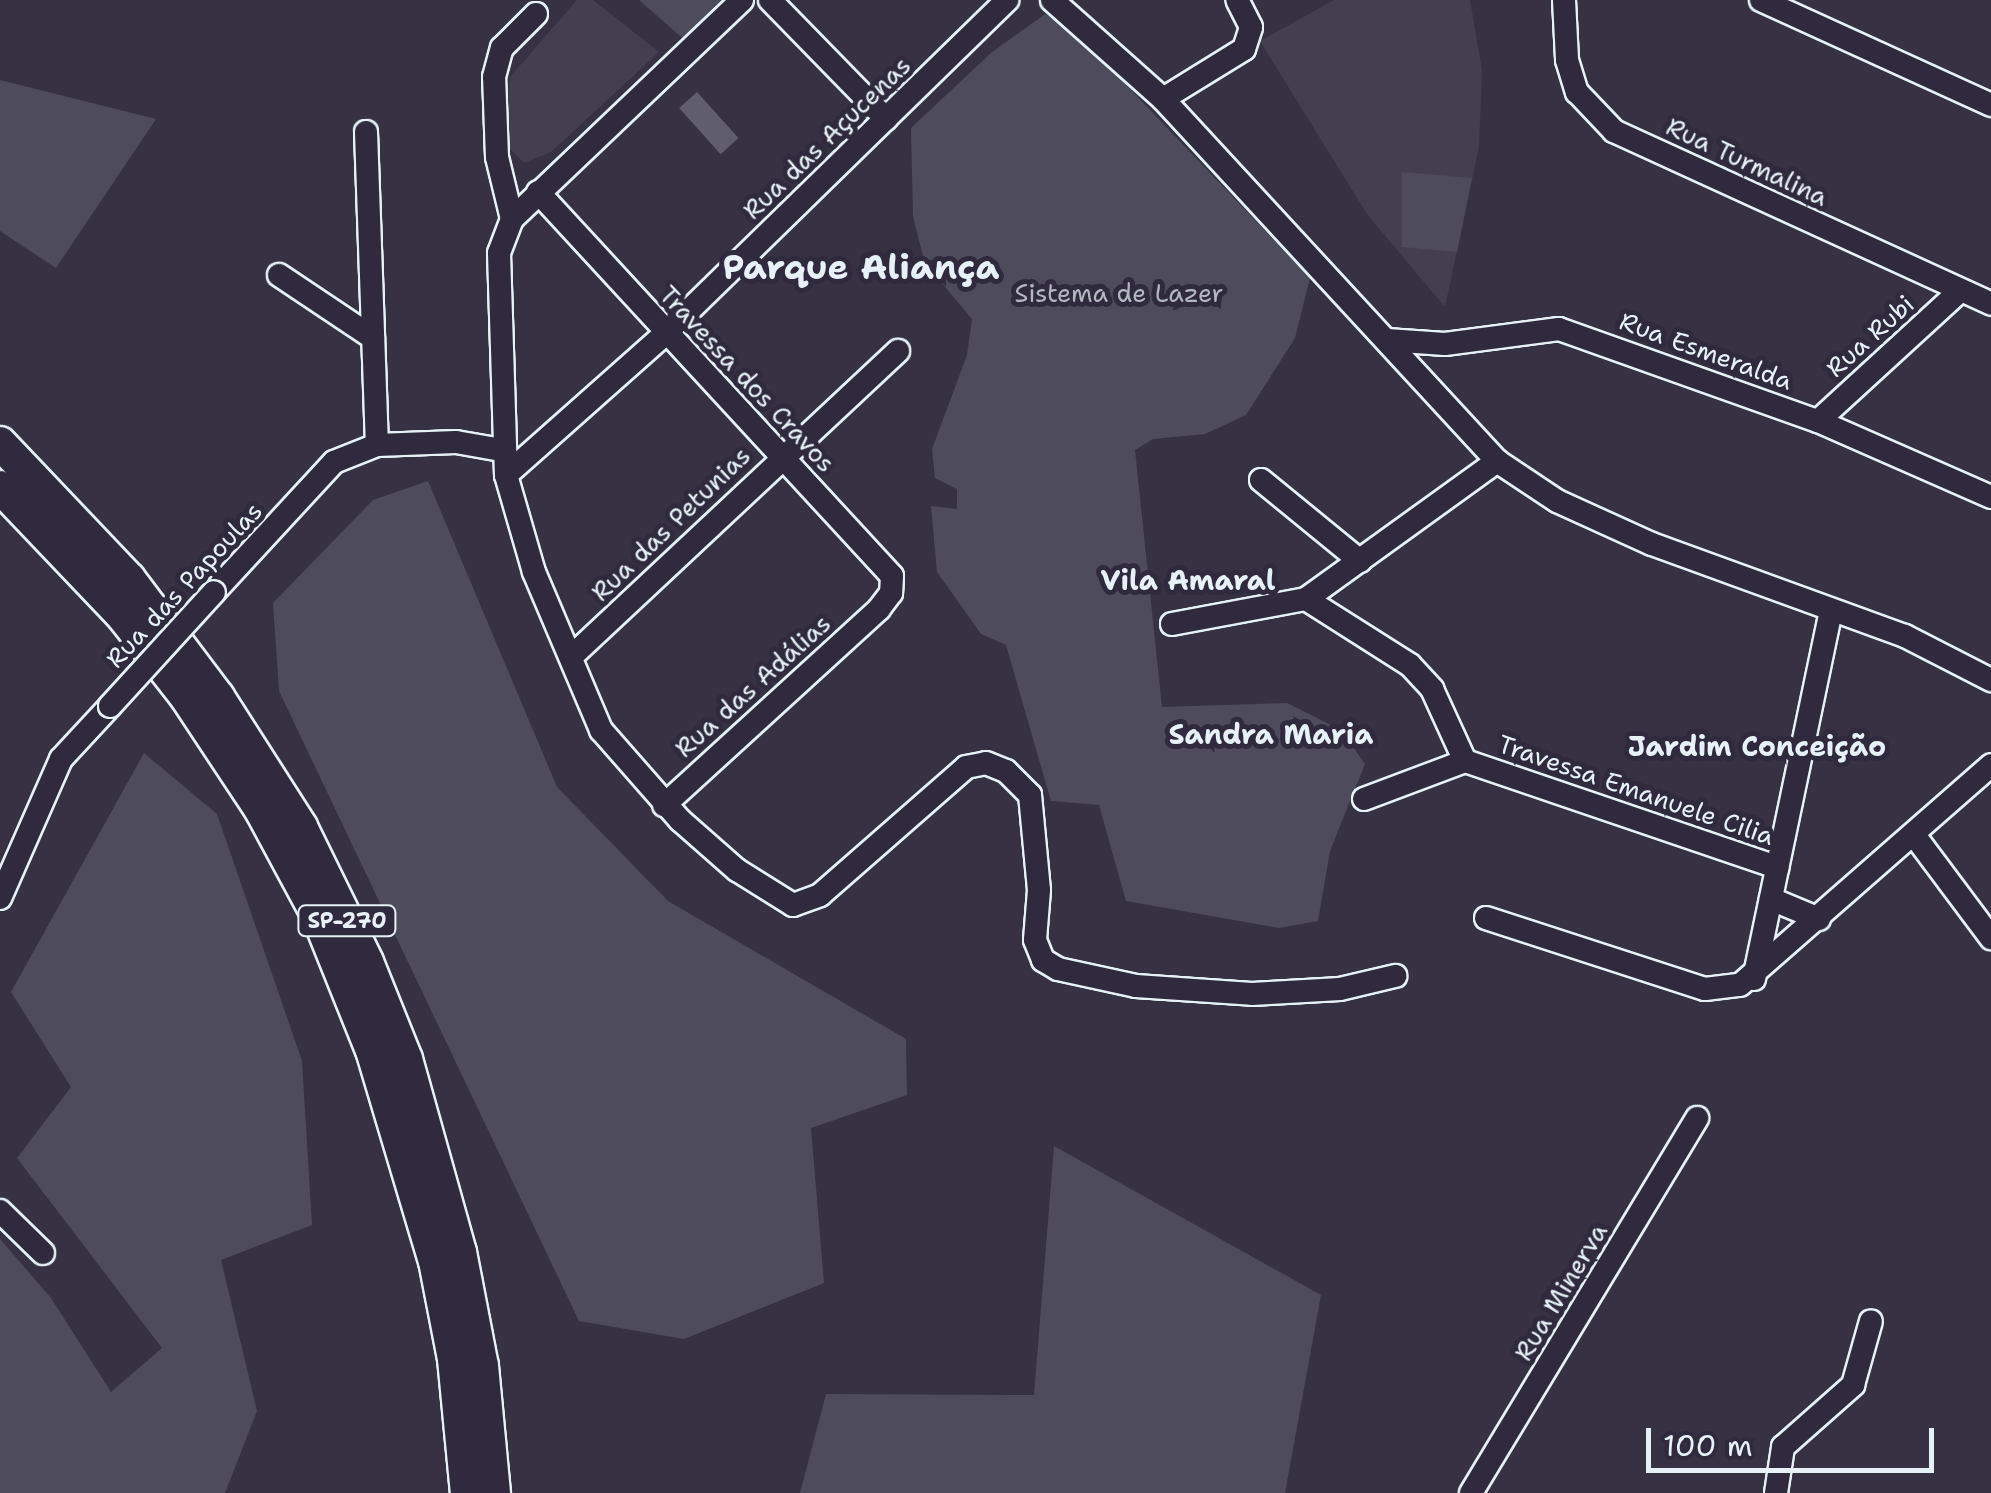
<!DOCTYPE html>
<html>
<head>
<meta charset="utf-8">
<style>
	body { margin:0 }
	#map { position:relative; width:1991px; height:1493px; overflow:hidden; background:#363244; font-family:"Shantell Sans",sans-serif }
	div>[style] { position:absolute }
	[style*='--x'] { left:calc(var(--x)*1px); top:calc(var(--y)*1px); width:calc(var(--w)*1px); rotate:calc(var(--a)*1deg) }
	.built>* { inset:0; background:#433f51 }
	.green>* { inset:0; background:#4d4b5c }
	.building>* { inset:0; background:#605e6e; transform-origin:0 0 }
	.roads { filter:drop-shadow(2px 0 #e8f1f8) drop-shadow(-2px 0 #e8f1f8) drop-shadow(0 2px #e8f1f8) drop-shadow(0 -2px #e8f1f8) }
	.minor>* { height:22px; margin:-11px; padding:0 11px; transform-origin:11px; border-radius:11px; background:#2f2a3d }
	.highway>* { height:32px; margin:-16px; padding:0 16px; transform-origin:16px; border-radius:16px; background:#2f2a3d }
	.bridges { filter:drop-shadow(2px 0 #e8f1f8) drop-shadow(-2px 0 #e8f1f8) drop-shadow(0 2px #e8f1f8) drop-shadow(0 -2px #e8f1f8) }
	.minor-bridge>* { height:22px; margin:-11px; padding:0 11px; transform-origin:11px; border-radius:11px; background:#2f2a3d }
	span { translate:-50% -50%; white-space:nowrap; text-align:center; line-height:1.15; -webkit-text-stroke:10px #2f2a3d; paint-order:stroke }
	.shield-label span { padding:2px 8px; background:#2f2a3d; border:2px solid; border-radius:8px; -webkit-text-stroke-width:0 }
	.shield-label { font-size:22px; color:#e8f1f8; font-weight:700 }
	.street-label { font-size:25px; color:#e8f1f8 }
	.park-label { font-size:25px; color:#b2b7c1 }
	.neighbourhood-label { font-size:28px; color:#e8f1f8; font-weight:700 }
	.district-label { font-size:35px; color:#e8f1f8; font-weight:700 }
	.scale { position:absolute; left:1646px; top:1428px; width:288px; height:45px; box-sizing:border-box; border:5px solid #e8f1f8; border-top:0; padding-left:12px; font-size:30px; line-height:35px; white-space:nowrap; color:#e8f1f8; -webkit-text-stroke:8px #2f2a3d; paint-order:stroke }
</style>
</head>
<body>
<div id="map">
	<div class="built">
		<i style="clip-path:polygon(577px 0,593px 0,659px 52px,551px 152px,524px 163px,504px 143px,510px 77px)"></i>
		<i style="clip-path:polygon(1334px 0,1470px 0,1482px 70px,1479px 147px,1445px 307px,1367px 214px,1260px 41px)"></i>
	</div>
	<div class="green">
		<i style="clip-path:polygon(639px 0,731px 0,687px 42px)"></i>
		<i style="clip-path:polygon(1045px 14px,1073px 29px,1310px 278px,1295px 338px,1246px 415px,1205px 434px,1153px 439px,1135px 450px,1162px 707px,1287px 703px,1341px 730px,1365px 764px,1330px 851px,1318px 921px,1279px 928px,1126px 901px,1099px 805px,1051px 801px,1006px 645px,981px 634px,937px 572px,931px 506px,957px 509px,957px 489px,935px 478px,932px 449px,967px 355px,972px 319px,925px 263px,913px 217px,911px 128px,991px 53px)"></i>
		<i style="clip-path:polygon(0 80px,156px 119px,56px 268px,0 231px)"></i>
		<i style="clip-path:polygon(1402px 172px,1472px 178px,1457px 252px,1402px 247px)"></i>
		<i style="clip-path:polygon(428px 481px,557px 787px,668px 901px,906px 1039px,907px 1095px,811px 1128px,824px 1283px,684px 1339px,579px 1321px,279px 691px,273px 603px,373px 500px)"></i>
		<i style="clip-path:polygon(144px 753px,217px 814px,302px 1061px,312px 1225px,221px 1260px,257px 1411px,225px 1493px,0 1493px,0 1239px,51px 1298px,111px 1392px,162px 1348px,17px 1158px,71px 1087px,11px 992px)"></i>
		<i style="clip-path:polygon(1054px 1146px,1321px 1295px,1285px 1493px,800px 1493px,826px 1394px,1034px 1395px)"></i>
	</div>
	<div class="building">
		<i style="left:697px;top:92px;width:62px;height:24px;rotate:48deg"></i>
	</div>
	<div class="roads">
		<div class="minor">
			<i style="--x:742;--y:0;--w:318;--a:136.4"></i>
			<i style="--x:512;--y:219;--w:36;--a:111"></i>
			<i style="--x:499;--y:253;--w:222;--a:88.2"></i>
			<i style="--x:506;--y:475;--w:101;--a:73.9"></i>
			<i style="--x:534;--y:572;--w:172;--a:67"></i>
			<i style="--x:601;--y:730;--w:120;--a:48.7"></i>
			<i style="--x:680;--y:820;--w:76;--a:41.3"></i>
			<i style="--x:737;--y:870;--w:66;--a:32"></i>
			<i style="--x:793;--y:905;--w:29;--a:-20"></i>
			<i style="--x:820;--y:895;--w:194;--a:-41.2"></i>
			<i style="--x:966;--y:767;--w:20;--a:-11"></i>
			<i style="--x:986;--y:763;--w:22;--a:22"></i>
			<i style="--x:1006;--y:771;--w:34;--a:45"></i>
			<i style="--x:1030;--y:795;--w:95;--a:84.6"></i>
			<i style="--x:1039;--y:890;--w:50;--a:94.6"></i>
			<i style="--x:1035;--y:940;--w:22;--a:68"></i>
			<i style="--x:1043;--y:960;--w:17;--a:31"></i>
			<i style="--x:1058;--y:969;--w:80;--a:12.3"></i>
			<i style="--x:1136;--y:986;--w:116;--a:3.9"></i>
			<i style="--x:1252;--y:994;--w:88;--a:-3.3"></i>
			<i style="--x:1340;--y:989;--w:57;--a:-13.3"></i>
			<i style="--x:770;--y:0;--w:166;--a:45.7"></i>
			<i style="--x:1052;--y:0;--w:149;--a:41.7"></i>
			<i style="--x:1163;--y:99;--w:493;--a:47.3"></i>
			<i style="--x:1497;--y:461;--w:72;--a:33.7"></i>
			<i style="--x:1557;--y:501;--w:104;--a:24.4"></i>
			<i style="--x:1652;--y:544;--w:269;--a:20"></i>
			<i style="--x:1905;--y:636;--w:97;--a:27.1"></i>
			<i style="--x:1564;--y:0;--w:60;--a:87.1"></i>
			<i style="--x:1567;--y:60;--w:34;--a:73"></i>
			<i style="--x:1577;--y:92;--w:54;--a:46.5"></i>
			<i style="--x:1614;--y:131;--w:415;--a:24.6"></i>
			<i style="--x:1761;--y:0;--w:253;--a:24.5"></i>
			<i style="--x:1163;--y:99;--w:95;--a:-31.7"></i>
			<i style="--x:1244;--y:49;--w:23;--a:-72"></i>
			<i style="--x:1251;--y:27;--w:30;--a:-117"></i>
			<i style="--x:366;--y:132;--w:313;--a:88"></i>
			<i style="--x:538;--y:192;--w:522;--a:47.33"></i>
			<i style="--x:892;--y:576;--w:17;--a:93"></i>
			<i style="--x:891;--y:593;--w:20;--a:127"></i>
			<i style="--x:879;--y:609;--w:291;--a:137.6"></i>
			<i style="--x:512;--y:219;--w:64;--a:-103.6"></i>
			<i style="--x:497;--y:157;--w:80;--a:-92.1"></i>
			<i style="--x:494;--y:77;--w:30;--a:-75"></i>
			<i style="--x:502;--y:48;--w:48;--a:-45"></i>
			<i style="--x:279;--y:275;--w:113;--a:33.8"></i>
			<i style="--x:1387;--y:340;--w:58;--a:3.9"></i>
			<i style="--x:1445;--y:344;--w:115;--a:-7.5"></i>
			<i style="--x:1559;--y:329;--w:275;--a:19.6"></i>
			<i style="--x:1818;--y:421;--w:189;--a:23.7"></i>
			<i style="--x:1818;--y:421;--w:191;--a:-42.5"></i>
			<i style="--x:506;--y:475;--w:214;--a:-41.6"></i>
			<i style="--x:666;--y:333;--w:477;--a:-44.3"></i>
			<i style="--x:1261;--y:480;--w:128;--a:39.3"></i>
			<i style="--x:214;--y:592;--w:177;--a:-47.3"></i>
			<i style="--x:334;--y:462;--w:46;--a:-21.6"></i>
			<i style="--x:377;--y:445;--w:79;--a:-2.2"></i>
			<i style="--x:456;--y:442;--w:47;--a:9.9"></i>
			<i style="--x:1306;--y:599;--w:236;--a:-35.8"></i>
			<i style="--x:1172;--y:624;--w:136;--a:-10.6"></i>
			<i style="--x:1306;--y:599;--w:123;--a:32.4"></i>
			<i style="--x:1410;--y:665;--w:33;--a:47"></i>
			<i style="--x:1432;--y:689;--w:79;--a:65.4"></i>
			<i style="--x:571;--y:657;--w:448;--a:-43.1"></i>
			<i style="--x:1364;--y:799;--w:108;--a:-20.6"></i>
			<i style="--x:1465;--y:761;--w:330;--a:18.8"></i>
			<i style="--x:1914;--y:835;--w:129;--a:53.2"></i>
			<i style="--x:0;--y:898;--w:152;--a:-66.3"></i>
			<i style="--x:61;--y:759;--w:72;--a:-47.2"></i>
			<i style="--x:1771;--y:899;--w:52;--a:22.6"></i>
			<i style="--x:1486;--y:918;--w:230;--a:18"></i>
			<i style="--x:1705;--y:989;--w:35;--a:-7"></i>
			<i style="--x:1740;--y:985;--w:334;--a:-41.2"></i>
			<i style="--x:1754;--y:979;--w:375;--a:-78.2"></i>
			<i style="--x:0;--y:1211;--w:60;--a:44.3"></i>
			<i style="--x:1471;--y:1493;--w:438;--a:-58.9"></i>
			<i style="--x:1776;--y:1493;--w:47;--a:-81.3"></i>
			<i style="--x:1783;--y:1447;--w:94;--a:-41.5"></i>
			<i style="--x:1853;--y:1385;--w:66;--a:-74.3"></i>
		</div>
		<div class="highway">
			<i style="--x:0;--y:443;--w:187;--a:46.5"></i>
			<i style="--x:129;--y:579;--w:148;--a:53"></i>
			<i style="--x:218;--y:697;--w:154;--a:57.4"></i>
			<i style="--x:301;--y:827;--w:150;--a:63.9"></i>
			<i style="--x:367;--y:962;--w:105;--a:68.1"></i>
			<i style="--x:406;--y:1059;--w:200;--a:74.4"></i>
			<i style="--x:460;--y:1252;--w:116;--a:79.1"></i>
			<i style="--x:482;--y:1366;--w:128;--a:84.6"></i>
			<i style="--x:0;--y:487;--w:177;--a:46.4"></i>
			<i style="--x:122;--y:615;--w:102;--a:51.8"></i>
			<i style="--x:185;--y:695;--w:138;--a:56.5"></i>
			<i style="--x:261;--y:810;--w:120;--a:61.7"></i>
			<i style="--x:318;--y:916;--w:144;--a:68.1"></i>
			<i style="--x:372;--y:1050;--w:220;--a:73.4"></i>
			<i style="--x:435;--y:1261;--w:100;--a:79"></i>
			<i style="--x:454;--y:1359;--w:135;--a:84.5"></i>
		</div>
	</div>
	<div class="bridges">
		<div class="minor-bridge">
			<i style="--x:110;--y:706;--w:154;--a:-47.6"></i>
		</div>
	</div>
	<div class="shield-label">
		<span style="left:347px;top:921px">SP-270</span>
	</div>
	<div class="street-label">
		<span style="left:827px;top:138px;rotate:-44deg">Rua das Açucenas</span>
		<span style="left:1747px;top:162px;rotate:25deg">Rua Turmalina</span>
		<span style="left:1870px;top:336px;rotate:-42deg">Rua Rubi</span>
		<span style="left:1706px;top:351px;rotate:20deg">Rua Esmeralda</span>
		<span style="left:747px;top:379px;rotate:47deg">Travessa dos Cravos</span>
		<span style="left:671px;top:524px;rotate:-44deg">Rua das Petunias</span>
		<span style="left:184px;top:585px;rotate:-47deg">Rua das Papoulas</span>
		<span style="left:753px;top:686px;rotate:-42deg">Rua das Adálias</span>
		<span style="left:1636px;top:790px;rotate:19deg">Travessa Emanuele Cilia</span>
		<span style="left:1561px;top:1292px;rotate:-59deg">Rua Minerva</span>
	</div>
	<div class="park-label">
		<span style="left:1119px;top:293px">Sistema de Lazer</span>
	</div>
	<div class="neighbourhood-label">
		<span style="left:1188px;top:580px">Vila Amaral</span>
		<span style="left:1271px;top:734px">Sandra Maria</span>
		<span style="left:1757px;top:746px">Jardim Conceição</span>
	</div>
	<div class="district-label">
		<span style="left:861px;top:267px">Parque Aliança</span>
	</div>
	<div class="scale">100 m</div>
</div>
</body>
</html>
